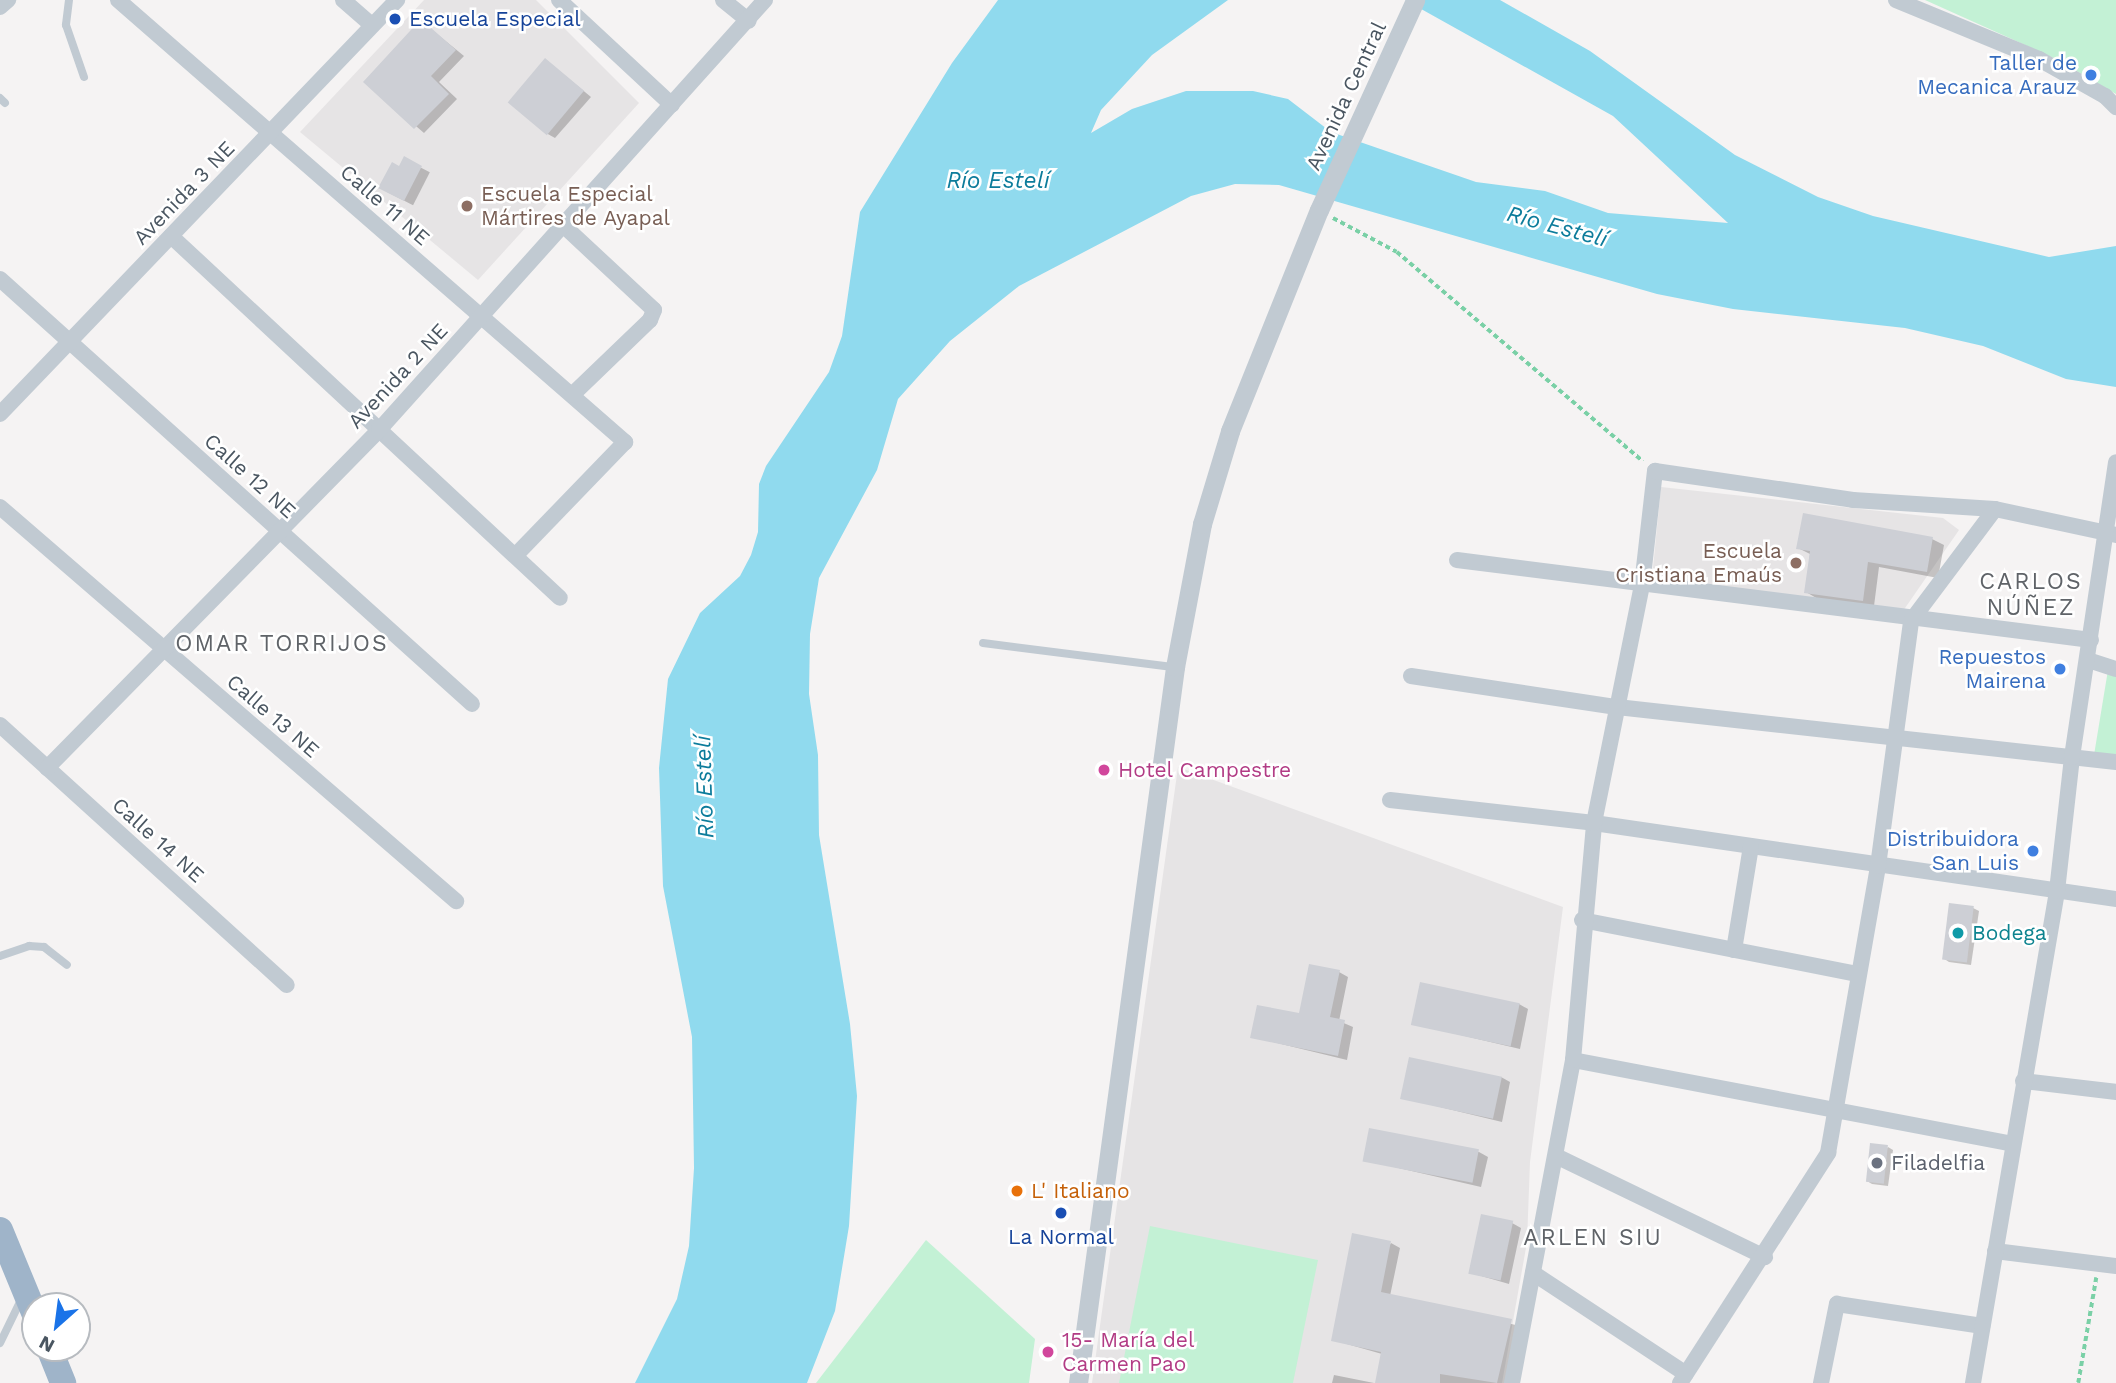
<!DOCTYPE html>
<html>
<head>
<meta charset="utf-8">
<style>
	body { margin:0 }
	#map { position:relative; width:2116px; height:1383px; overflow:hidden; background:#f5f3f3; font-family:"Work Sans",sans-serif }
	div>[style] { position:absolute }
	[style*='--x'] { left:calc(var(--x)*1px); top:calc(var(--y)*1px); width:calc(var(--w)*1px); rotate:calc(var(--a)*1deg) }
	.education>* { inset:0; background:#e6e4e5 }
	.green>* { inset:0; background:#c3f1d5 }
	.water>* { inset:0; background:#90daee }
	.shadow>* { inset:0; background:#0003; transform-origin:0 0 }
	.building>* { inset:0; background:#cdcfd5; transform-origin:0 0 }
	.path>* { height:3.5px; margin-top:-1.75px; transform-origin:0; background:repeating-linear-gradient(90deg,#7ad0a6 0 5px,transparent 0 8.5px) }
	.service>* { height:8px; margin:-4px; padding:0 4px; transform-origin:4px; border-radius:4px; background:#c1cad2 }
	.minor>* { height:16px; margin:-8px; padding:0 8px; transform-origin:8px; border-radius:8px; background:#c1cad2 }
	.tertiary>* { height:19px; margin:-9.5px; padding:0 9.5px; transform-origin:9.5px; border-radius:9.5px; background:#c1cad2 }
	.trunk>* { height:26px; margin:-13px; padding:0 13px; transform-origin:13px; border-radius:13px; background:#9fb4c9 }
	.dots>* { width:19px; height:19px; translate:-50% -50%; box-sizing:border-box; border:4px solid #fff; border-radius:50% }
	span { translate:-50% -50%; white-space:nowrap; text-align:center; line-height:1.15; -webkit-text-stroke:5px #fff; paint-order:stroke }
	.transit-label { font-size:21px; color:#164399 }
	.left { translate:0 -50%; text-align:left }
	.shop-label { font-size:21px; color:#366cbe }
	.right { translate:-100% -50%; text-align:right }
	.street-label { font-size:21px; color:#4a5661 }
	.education-label { font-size:21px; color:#785e54 }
	.hotel-label { font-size:21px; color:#b23c85 }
	.culture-label { font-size:21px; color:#0d838f }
	.worship-label { font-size:21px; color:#5b616d }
	.food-label { font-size:21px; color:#c56008 }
	.water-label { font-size:23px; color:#0c7c9b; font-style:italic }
	.neighbourhood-label { font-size:23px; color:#5f6368; letter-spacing:2px }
	.north { position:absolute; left:21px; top:1292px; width:70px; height:70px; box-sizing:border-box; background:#fff; border:2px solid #b7bbc0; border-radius:50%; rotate:208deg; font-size:19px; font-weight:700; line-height:28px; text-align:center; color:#4a5661 }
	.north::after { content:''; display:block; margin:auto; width:24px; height:32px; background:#1a73e8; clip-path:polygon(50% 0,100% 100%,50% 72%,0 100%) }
</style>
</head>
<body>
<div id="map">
	<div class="education">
		<i style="clip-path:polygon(424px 0,536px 0,639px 103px,478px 280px,300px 132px)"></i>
		<i style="clip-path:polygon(1661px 487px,1943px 518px,1959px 530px,1903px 611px,1652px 578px)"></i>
		<i style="clip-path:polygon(1178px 767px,1563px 907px,1530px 1162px,1527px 1242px,1502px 1383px,1092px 1383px)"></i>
	</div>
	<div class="green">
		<i style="clip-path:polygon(1925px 0,2116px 0,2116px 94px,2056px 59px)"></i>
		<i style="clip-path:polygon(2108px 670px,2116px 673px,2116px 756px,2094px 755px)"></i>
		<i style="clip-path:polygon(1150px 1226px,1318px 1260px,1293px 1383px,1119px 1383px)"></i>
		<i style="clip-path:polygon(926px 1240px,1035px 1339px,1029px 1383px,816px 1383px)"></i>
	</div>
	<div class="water">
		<i style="clip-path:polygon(998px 0,1228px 0,1152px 55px,1101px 110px,1091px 133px,1132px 109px,1186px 91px,1253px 91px,1288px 99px,1331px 132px,1476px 182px,1545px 191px,1608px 213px,1728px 223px,1613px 116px,1405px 0,1500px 0,1590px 51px,1735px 155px,1818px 197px,1873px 216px,2049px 257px,2116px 246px,2116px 387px,2066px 379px,1983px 346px,1905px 328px,1733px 309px,1657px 294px,1279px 185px,1235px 184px,1191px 196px,1019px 286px,950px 341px,898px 399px,877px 470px,819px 578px,810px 634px,809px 694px,818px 755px,819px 835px,850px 1024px,857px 1096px,849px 1226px,835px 1311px,807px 1383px,635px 1383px,677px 1299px,689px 1246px,694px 1168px,692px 1037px,663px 886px,659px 768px,668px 679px,700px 613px,740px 576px,751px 555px,758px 532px,759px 484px,766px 466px,829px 372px,842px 336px,860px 212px,952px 63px)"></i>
	</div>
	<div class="shadow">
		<i style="clip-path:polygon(421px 21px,464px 56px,439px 82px,457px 99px,424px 133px,365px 82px)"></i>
		<i style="clip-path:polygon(546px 60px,591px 97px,555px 138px,546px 133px)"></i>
		<i style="left:404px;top:159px;width:29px;height:37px;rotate:27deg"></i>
		<i style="clip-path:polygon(1932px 539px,1944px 545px,1938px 578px,1879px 567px,1874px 606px,1818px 599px,1806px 592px,1810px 554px,1798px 548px)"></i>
		<i style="clip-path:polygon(1973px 908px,1979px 911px,1971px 965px,1949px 962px,1943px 958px)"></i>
		<i style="clip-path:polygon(1339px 972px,1348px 977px,1339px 1021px,1353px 1027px,1347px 1060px,1252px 1037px,1301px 1015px)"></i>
		<i style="clip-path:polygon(1519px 1004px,1528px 1009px,1520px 1049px,1414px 1024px)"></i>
		<i style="clip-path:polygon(1501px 1077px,1510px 1082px,1502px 1122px,1403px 1098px)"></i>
		<i style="clip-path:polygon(1888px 1147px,1893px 1150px,1888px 1186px,1872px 1184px,1867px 1181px)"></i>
		<i style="clip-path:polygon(1479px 1152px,1488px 1157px,1481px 1187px,1364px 1160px)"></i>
		<i style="clip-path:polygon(1512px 1223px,1521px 1228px,1509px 1284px,1471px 1273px)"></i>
		<i style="clip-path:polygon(1391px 1243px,1400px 1248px,1390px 1296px,1520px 1326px,1507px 1383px,1376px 1383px,1382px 1354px,1333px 1340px)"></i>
		<i style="clip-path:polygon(1334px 1375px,1374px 1383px,1332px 1383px)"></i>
	</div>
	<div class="building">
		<i style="clip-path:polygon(421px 19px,456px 50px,431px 76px,449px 94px,414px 129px,363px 82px)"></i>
		<i style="left:545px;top:58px;width:51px;height:58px;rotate:40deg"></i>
		<i style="clip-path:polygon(404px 156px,422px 166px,404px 201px,378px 188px,392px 162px,399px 166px)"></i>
		<i style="clip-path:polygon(1803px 513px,1933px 537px,1927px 572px,1868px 562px,1863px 601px,1804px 593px,1810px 551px,1796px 549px)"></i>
		<i style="left:1949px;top:903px;width:25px;height:57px;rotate:7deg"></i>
		<i style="clip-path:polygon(1309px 964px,1340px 970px,1330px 1017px,1345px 1020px,1338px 1056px,1250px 1038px,1257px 1005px,1299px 1013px)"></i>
		<i style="left:1420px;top:982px;width:102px;height:44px;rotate:12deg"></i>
		<i style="left:1409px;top:1057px;width:95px;height:43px;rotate:12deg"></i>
		<i style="left:1369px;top:1128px;width:112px;height:34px;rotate:11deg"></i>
		<i style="left:1870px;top:1143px;width:18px;height:39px;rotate:6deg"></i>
		<i style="left:1481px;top:1214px;width:33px;height:61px;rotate:12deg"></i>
		<i style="clip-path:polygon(1352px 1233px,1391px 1241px,1381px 1292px,1512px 1319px,1497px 1383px,1440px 1374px,1440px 1383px,1375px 1383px,1381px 1352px,1331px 1341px)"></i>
	</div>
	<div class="path">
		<i style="--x:1333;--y:218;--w:72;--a:28"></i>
		<i style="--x:1397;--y:252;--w:323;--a:40.4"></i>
		<i style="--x:2078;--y:1383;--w:107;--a:-80.3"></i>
	</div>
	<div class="service">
		<i style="--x:69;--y:0;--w:25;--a:97"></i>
		<i style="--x:66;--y:25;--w:55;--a:70.9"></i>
		<i style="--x:0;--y:98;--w:7;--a:45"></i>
		<i style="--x:983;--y:643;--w:193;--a:7.2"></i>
		<i style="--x:0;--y:956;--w:31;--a:-19"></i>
		<i style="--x:29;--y:946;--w:15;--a:4"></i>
		<i style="--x:44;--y:947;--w:29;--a:38"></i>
		<i style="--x:0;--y:1343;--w:48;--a:-64"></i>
	</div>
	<div class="minor">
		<i style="--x:118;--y:0;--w:673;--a:41.08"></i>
		<i style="--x:625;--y:442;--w:158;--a:134"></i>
		<i style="--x:343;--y:0;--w:38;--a:41"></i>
		<i style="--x:559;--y:0;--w:154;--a:42.9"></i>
		<i style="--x:723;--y:0;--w:33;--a:39"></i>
		<i style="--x:1896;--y:0;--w:155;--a:22.4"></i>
		<i style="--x:2039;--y:59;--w:76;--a:29.3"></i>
		<i style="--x:2105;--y:96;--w:16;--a:45"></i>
		<i style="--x:0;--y:7;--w:11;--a:-41"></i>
		<i style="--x:564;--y:226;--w:123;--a:43"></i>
		<i style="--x:654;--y:310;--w:11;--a:112"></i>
		<i style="--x:650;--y:320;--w:108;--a:136.1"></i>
		<i style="--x:171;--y:236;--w:531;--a:42.94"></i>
		<i style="--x:0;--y:279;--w:635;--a:42"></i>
		<i style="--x:0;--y:414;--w:574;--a:-46.2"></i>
		<i style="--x:0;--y:507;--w:603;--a:40.83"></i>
		<i style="--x:1457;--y:560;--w:639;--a:7.19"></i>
		<i style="--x:2088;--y:660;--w:29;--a:18"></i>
		<i style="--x:1411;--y:676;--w:208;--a:8.6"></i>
		<i style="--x:1617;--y:707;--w:502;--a:6.29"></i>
		<i style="--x:0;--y:725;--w:387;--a:42.2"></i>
		<i style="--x:47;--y:768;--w:474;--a:-45.5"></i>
		<i style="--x:379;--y:430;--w:578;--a:-48.09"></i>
		<i style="--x:1390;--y:800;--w:205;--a:6.4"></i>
		<i style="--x:1594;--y:823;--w:528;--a:8.28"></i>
		<i style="--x:1582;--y:920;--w:281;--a:11.1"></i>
		<i style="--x:1734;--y:950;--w:105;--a:-80.7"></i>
		<i style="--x:1573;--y:1060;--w:447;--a:10.8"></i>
		<i style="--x:2023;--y:1081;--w:94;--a:6.7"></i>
		<i style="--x:1558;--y:1157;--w:230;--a:25.8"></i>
		<i style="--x:1995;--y:1251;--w:122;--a:7.1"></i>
		<i style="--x:1533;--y:1273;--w:183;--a:33.4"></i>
		<i style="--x:1512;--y:1383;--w:329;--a:-79.3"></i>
		<i style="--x:1573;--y:1060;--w:238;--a:-84.9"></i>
		<i style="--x:1594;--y:823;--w:243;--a:-78.6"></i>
		<i style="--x:1642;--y:585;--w:115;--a:-83.5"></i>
		<i style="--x:1655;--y:471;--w:200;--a:8.3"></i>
		<i style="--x:1853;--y:500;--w:142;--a:3.6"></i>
		<i style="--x:1995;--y:509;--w:124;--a:12.1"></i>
		<i style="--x:1680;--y:1383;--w:274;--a:-57.2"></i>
		<i style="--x:1828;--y:1153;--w:291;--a:-80.1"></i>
		<i style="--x:1878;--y:866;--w:247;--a:-82.3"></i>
		<i style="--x:1911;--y:621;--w:140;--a:-53.1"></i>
		<i style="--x:1821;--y:1383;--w:81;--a:-78.6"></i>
		<i style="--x:1837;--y:1304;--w:147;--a:8.6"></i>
		<i style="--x:1973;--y:1383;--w:499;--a:-80.3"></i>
		<i style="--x:2057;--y:891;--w:135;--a:-83.6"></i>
		<i style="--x:2072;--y:757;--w:298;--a:-81.5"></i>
	</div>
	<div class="tertiary">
		<i style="--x:1078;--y:1383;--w:723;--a:-82.28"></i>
		<i style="--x:1175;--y:667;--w:146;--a:-79.3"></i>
		<i style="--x:1202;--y:524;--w:97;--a:-73.2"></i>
		<i style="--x:1230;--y:431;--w:238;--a:-68.1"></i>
		<i style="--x:1319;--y:210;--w:231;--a:-65.4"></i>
	</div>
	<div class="trunk">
		<i style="--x:0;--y:1230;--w:92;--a:67.6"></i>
		<i style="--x:49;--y:1348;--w:38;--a:68"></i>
	</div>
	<div class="dots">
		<i style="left:395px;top:19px;background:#1a4fb4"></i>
		<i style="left:2091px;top:75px;background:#3f7fe0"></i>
		<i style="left:467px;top:206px;background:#8d6e63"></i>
		<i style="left:1796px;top:563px;background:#8d6e63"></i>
		<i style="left:2060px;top:669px;background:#3f7fe0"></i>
		<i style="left:1104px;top:770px;background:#d1479c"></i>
		<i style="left:2033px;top:851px;background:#3f7fe0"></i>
		<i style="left:1958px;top:933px;background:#0f9aa8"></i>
		<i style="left:1877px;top:1163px;background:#6b7280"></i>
		<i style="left:1017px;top:1191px;background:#e8710a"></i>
		<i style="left:1061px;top:1213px;background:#1a4fb4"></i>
		<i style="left:1048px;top:1352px;background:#d1479c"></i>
	</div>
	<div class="transit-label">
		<span class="left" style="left:409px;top:19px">Escuela Especial</span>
		<span style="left:1061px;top:1237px">La Normal</span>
	</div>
	<div class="shop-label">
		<span class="right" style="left:2077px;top:75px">Taller de<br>Mecanica Arauz</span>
		<span class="right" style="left:2046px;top:669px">Repuestos<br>Mairena</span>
		<span class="right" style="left:2019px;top:851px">Distribuidora<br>San Luis</span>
	</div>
	<div class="street-label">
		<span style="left:1346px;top:96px;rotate:-65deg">Avenida Central</span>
		<span style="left:184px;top:193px;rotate:-46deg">Avenida 3 NE</span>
		<span style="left:385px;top:205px;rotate:41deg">Calle 11 NE</span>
		<span style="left:398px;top:376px;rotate:-47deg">Avenida 2 NE</span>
		<span style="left:250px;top:476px;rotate:42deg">Calle 12 NE</span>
		<span style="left:273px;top:716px;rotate:41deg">Calle 13 NE</span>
		<span style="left:158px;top:840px;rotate:42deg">Calle 14 NE</span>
	</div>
	<div class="education-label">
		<span class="left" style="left:481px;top:206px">Escuela Especial<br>Mártires de Ayapal</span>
		<span class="right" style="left:1782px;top:563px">Escuela<br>Cristiana Emaús</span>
	</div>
	<div class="hotel-label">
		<span class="left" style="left:1118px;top:770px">Hotel Campestre</span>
		<span class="left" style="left:1062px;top:1352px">15- María del<br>Carmen Pao</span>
	</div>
	<div class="culture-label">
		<span class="left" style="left:1972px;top:933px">Bodega</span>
	</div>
	<div class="worship-label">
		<span class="left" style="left:1891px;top:1163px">Filadelfia</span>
	</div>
	<div class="food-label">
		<span class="left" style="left:1031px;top:1191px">L' Italiano</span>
	</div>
	<div class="water-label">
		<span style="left:998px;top:181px">Río Estelí</span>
		<span style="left:1557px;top:227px;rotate:15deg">Río Estelí</span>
		<span style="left:705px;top:787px;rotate:-92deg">Río Estelí</span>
	</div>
	<div class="neighbourhood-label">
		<span style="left:2031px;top:595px">CARLOS<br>NÚÑEZ</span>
		<span style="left:282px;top:644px">OMAR TORRIJOS</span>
		<span style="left:1593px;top:1238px">ARLEN SIU</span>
	</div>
	<div class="north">N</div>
</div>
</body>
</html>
